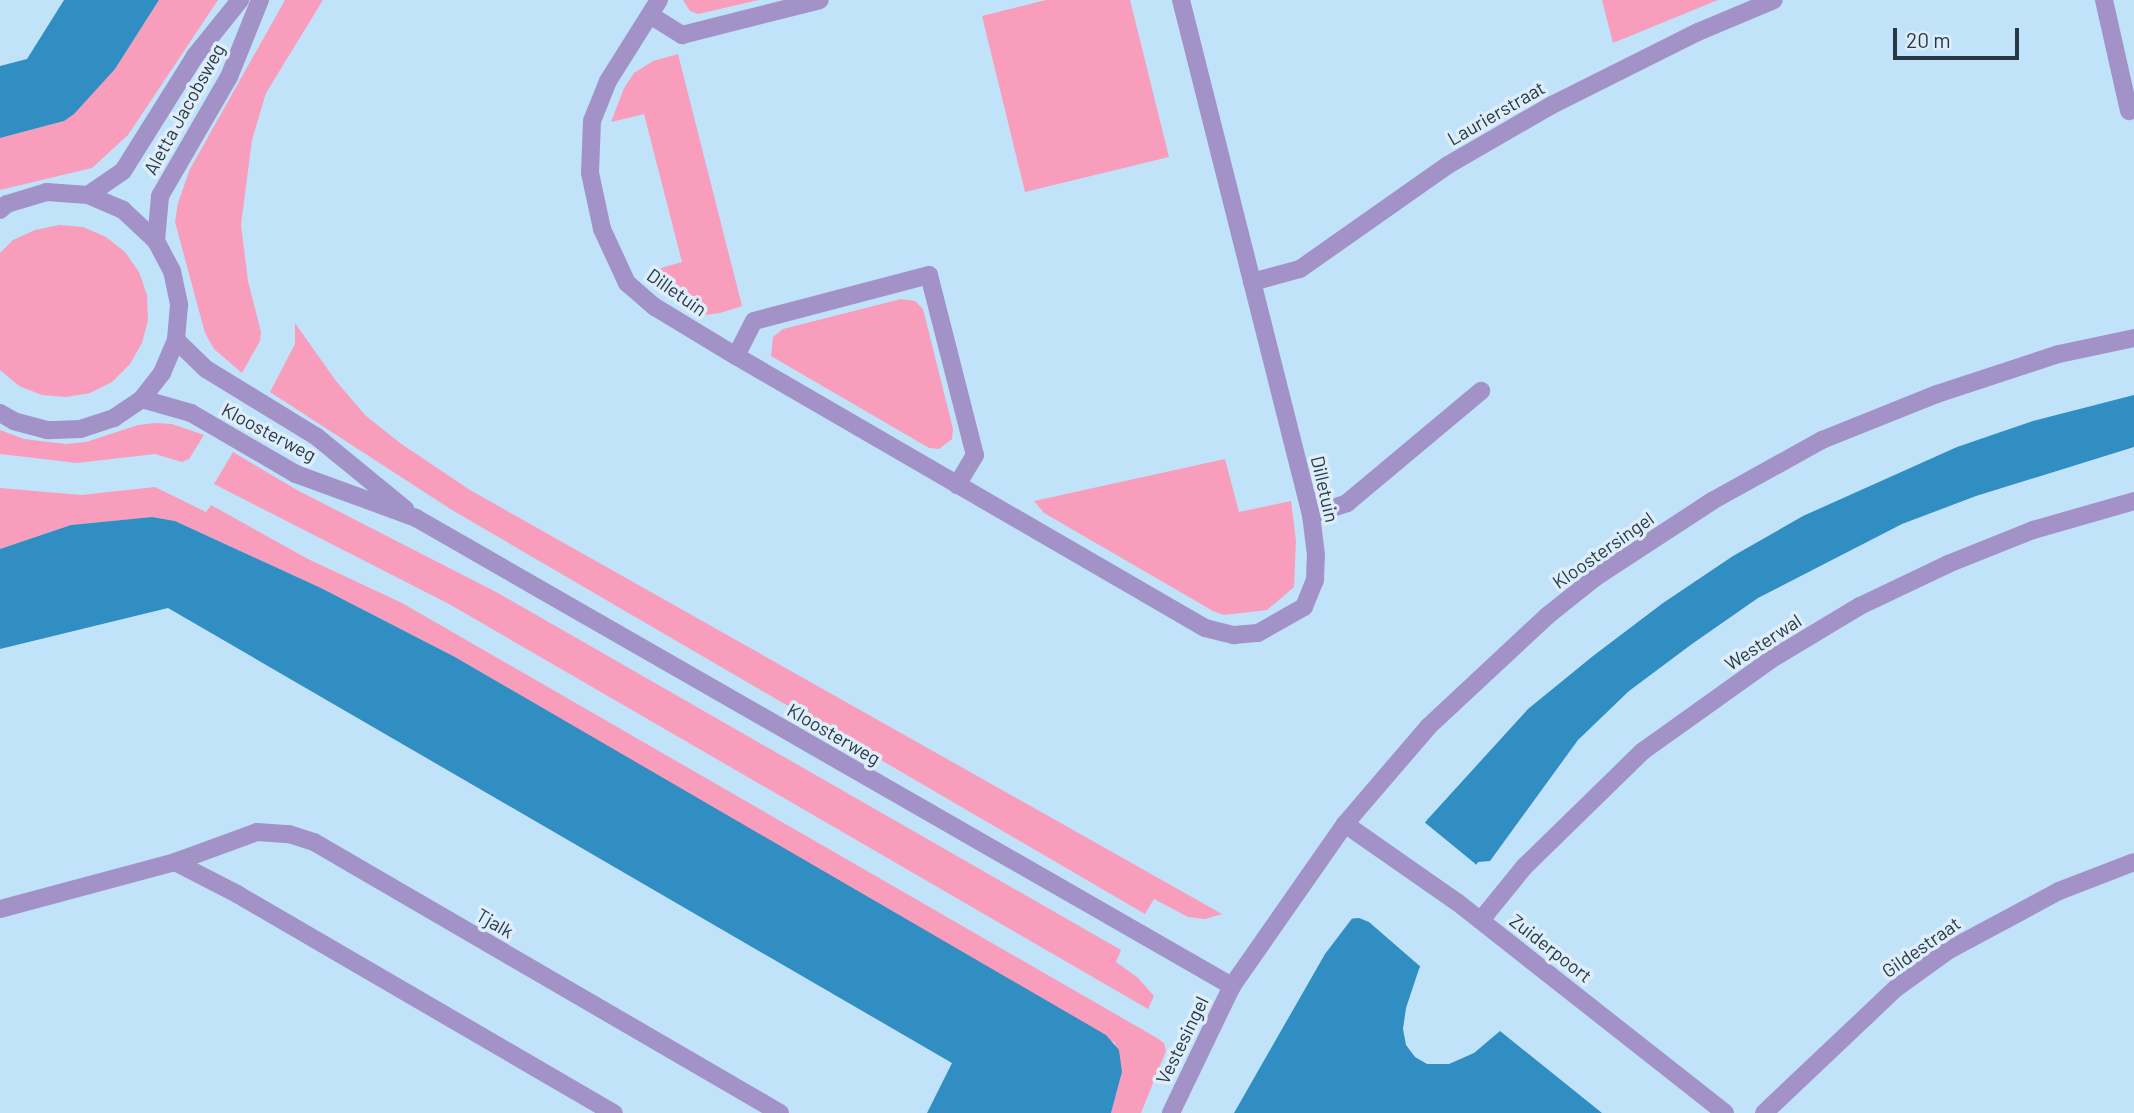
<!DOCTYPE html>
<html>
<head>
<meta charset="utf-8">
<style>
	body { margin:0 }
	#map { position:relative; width:2134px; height:1113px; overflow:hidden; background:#c1e3fa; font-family:Barlow,sans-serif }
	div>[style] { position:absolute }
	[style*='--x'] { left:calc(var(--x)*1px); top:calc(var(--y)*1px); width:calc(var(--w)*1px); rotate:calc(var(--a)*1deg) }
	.green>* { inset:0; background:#f89dbc }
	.water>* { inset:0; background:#318ec2 }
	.pier>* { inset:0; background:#c1e3fa }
	.service>* { height:18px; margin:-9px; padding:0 9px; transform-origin:9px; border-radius:9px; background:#a292c8 }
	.minor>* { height:18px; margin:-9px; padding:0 9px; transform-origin:9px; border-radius:9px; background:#a292c8 }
	.tertiary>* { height:18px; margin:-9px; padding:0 9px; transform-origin:9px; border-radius:9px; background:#a292c8 }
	span { translate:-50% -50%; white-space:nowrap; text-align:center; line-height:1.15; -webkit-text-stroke:7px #ddedf9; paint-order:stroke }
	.street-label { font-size:19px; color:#283945 }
	.scale { position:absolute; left:1893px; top:28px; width:126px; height:32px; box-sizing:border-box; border:4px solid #283945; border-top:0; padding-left:9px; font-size:21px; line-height:24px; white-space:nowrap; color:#283945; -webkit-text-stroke:5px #ddedf9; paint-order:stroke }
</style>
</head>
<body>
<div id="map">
	<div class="green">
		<i style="clip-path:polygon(159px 0,218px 0,128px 135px,92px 168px,0 190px,0 138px,64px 121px,115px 69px)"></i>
		<i style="clip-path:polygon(285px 0,323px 0,266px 93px,252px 140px,241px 225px,248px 281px,261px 332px,260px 341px,242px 373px,214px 349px,205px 333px,175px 222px,178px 203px,190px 169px)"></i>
		<i style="clip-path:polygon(683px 0,759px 0,698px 14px,690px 11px)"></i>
		<i style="clip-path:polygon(1046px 0,1130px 0,1169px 157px,1025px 192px,982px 16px)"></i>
		<i style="clip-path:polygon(1602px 0,1718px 0,1613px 43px)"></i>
		<i style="clip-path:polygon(678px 54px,742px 306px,720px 313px,705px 315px,692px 311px,655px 286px,647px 272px,682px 262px,644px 114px,611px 122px,624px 88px,634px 73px,653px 61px)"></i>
		<i style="clip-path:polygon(59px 225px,83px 227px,106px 237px,125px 252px,139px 272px,147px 295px,148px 320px,142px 343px,130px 364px,112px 382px,90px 393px,66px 397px,42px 395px,19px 386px,0 370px,0 253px,13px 240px,35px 230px)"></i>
		<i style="clip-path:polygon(901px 299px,915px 301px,923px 309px,953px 429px,952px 439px,939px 449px,929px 448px,771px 356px,773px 337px,783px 329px)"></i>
		<i style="clip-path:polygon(295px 323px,336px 381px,365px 415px,400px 443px,470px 490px,1222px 914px,1205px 919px,1188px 917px,1154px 899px,1145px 914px,452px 510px,270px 392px,295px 344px)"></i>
		<i style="clip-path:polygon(155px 423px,172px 424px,204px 435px,189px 459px,182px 462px,155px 454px,77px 463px,0 454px,0 430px,24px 439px,66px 444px,86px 442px,138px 425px)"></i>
		<i style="clip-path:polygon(233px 452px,297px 490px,498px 593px,1121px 950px,1116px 962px,1137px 977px,1154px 996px,1148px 1009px,449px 604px,214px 484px)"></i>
		<i style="clip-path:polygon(1225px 459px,1239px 512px,1291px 501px,1296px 541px,1294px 587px,1267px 610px,1224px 615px,1213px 611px,1044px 513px,1034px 501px)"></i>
		<i style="clip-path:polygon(155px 487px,206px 512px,211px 505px,308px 559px,402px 603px,1157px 1038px,1164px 1043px,1166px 1051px,1141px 1113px,1111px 1113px,1122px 1072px,1115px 1043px,455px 657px,321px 588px,175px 521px,152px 517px,71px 525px,0 549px,0 488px,81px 495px)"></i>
	</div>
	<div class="water">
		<i style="clip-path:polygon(64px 0,159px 0,115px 69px,74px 114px,64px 121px,0 138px,0 66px,27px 59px)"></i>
		<i style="clip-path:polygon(2134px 395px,2134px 447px,1976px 496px,1902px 524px,1758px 598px,1692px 644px,1629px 691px,1578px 740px,1490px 861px,1478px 862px,1419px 969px,1406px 1008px,1403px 1029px,1406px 1045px,1415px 1057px,1427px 1064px,1449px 1064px,1474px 1053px,1500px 1031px,1602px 1113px,1234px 1113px,1325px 954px,1427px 820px,1528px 709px,1593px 656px,1663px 603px,1733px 556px,1803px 516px,1957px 447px,2033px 421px)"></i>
		<i style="clip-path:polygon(152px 517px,175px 521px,321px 588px,455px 657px,1106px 1035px,1119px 1050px,1122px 1072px,1111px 1113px,927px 1113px,952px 1063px,168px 608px,0 649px,0 549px,71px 525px)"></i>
	</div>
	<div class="pier">
		<i style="clip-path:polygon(1423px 821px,1478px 866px,1422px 968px,1369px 922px,1359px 918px,1348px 919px)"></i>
	</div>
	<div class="service">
		<i style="--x:1311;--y:515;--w:38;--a:-18"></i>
		<i style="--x:1347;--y:503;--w:175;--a:-39.9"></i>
	</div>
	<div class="minor">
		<i style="--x:659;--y:0;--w:96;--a:122.2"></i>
		<i style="--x:608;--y:81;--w:43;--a:111.8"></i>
		<i style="--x:592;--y:121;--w:52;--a:92.2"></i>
		<i style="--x:590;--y:173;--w:57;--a:77.9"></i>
		<i style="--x:602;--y:229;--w:60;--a:65.2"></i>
		<i style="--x:627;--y:283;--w:37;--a:41"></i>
		<i style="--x:655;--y:307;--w:95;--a:31.2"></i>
		<i style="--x:736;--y:356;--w:542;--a:30.11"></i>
		<i style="--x:1205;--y:628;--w:30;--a:14"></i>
		<i style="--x:1234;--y:635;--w:24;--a:-5"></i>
		<i style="--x:1258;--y:633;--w:53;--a:-29.5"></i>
		<i style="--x:1304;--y:607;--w:29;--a:-68"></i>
		<i style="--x:1315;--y:580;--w:25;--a:-88"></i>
		<i style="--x:1316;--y:555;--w:40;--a:-97.1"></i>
		<i style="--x:1311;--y:515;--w:531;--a:-104.17"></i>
		<i style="--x:2104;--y:0;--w:114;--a:77.3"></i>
		<i style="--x:650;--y:15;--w:38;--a:32"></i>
		<i style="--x:682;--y:35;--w:142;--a:-14.2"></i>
		<i style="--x:1252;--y:282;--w:50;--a:-15.2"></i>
		<i style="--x:1300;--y:269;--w:181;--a:-35.1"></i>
		<i style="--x:1448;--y:165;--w:120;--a:-30"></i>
		<i style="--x:1552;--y:105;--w:163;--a:-26.6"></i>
		<i style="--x:1698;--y:32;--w:82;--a:-22.8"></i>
		<i style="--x:736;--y:356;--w:39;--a:-63"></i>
		<i style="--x:754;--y:321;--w:181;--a:-14.7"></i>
		<i style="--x:929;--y:275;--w:186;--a:75.7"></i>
		<i style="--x:975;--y:455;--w:35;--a:121"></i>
		<i style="--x:1345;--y:824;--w:136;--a:34.9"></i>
		<i style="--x:1457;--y:902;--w:341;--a:38.2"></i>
		<i style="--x:175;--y:862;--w:70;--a:27.3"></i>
		<i style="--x:237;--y:894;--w:436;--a:30.2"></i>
		<i style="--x:0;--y:909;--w:181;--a:-15"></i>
		<i style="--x:175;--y:862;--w:87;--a:-20.1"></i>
		<i style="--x:257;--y:832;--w:32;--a:4"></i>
		<i style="--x:289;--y:834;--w:26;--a:18"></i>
		<i style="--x:314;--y:842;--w:539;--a:30.18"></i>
		<i style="--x:1481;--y:920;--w:68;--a:-50.9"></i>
		<i style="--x:1524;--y:867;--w:166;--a:-44.3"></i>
		<i style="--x:1643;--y:751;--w:162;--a:-35.5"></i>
		<i style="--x:1775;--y:657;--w:99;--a:-31"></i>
		<i style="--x:1860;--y:606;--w:98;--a:-25.5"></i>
		<i style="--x:1948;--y:564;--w:92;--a:-21.8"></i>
		<i style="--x:2033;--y:530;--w:105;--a:-16"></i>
		<i style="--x:1232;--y:986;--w:198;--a:-55.1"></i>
		<i style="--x:1345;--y:824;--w:128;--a:-49.4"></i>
		<i style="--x:1428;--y:727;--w:163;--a:-43"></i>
		<i style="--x:1547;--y:616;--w:63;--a:-38.5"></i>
		<i style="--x:1596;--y:577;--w:139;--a:-33.2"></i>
		<i style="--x:1712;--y:501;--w:126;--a:-29"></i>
		<i style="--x:1822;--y:440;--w:124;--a:-21.8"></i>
		<i style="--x:1937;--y:394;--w:128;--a:-18.2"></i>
		<i style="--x:2059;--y:354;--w:77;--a:-12"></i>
		<i style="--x:1764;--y:1113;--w:180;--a:-43.4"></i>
		<i style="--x:1895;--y:989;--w:67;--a:-35.8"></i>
		<i style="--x:1949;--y:950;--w:125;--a:-28.2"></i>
		<i style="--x:2059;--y:891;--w:80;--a:-21.1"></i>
	</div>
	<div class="tertiary">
		<i style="--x:88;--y:195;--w:42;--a:-34.4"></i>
		<i style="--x:123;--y:171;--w:136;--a:-57.9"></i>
		<i style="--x:195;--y:56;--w:72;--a:-51.2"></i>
		<i style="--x:0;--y:210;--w:9;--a:-41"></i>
		<i style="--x:7;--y:204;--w:42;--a:-16.7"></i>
		<i style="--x:47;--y:192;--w:41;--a:4.2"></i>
		<i style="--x:88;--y:195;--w:38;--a:23"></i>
		<i style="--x:123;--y:210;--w:45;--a:43.2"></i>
		<i style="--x:156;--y:241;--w:34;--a:62"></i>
		<i style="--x:172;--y:271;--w:35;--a:78"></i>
		<i style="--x:179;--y:305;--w:35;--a:95"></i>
		<i style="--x:176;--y:340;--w:36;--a:113"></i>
		<i style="--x:162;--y:373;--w:33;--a:128"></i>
		<i style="--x:142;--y:399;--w:34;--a:146"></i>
		<i style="--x:114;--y:418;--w:35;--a:162"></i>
		<i style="--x:81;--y:429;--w:34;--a:178"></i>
		<i style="--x:47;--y:430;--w:34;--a:-165"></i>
		<i style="--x:14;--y:421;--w:16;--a:-150"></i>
		<i style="--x:156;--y:241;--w:45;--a:-84.9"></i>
		<i style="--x:160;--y:196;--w:138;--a:-59.9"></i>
		<i style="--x:229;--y:77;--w:83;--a:-68.1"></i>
		<i style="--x:176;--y:340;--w:42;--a:44"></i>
		<i style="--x:206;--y:369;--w:130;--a:31.5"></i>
		<i style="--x:317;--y:437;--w:114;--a:39.3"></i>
		<i style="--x:142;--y:399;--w:51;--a:15.9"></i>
		<i style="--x:191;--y:413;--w:121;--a:30.2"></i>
		<i style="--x:296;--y:474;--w:128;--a:20.1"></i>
		<i style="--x:416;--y:518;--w:941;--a:29.84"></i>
		<i style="--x:1232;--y:986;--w:141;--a:115.7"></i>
	</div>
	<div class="street-label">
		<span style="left:184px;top:109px;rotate:-61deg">Aletta Jacobsweg</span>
		<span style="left:1496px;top:113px;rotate:-30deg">Laurierstraat</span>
		<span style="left:677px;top:292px;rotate:35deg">Dilletuin</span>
		<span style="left:269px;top:432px;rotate:28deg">Kloosterweg</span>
		<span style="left:1325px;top:489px;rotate:77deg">Dilletuin</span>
		<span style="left:1603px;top:550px;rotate:-35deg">Kloostersingel</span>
		<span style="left:1763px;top:642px;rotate:-33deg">Westerwal</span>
		<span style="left:834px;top:734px;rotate:30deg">Kloosterweg</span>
		<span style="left:495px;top:923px;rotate:30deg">Tjalk</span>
		<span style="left:1921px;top:947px;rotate:-35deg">Gildestraat</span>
		<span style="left:1551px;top:948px;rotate:38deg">Zuiderpoort</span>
		<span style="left:1182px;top:1040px;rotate:-64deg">Vestesingel</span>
	</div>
	<div class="scale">20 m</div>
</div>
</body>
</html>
